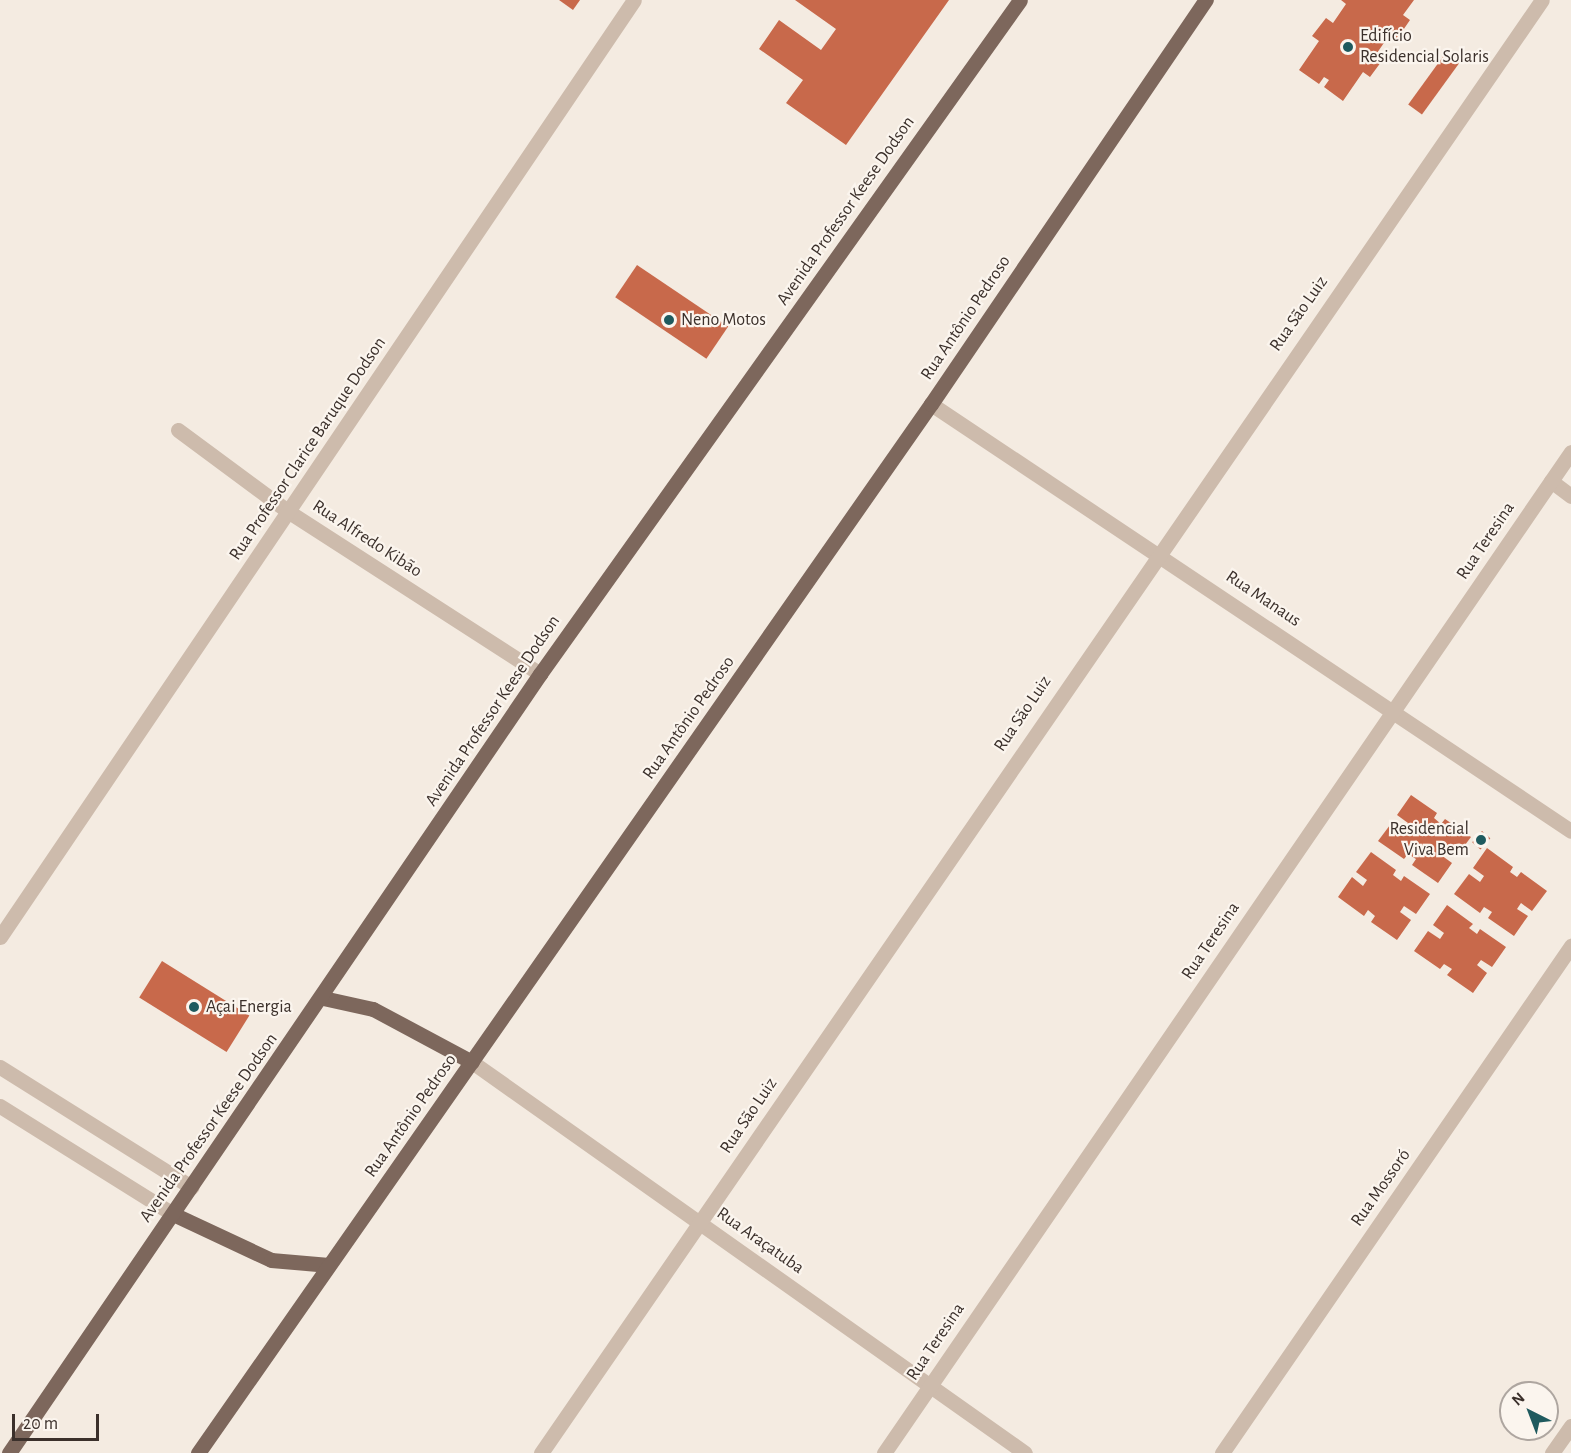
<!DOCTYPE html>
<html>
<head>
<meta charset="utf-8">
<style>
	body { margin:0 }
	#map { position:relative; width:1571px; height:1453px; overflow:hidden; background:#f4ebe1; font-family:"Alegreya Sans",sans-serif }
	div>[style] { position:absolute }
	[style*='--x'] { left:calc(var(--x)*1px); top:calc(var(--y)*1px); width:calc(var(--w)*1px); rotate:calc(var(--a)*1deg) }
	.building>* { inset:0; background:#c8694b; transform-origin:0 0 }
	.minor>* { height:15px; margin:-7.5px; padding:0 7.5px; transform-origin:7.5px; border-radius:7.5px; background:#cdbbac }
	.major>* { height:15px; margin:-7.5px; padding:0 7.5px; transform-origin:7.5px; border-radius:7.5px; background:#7d675c }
	.dots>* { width:16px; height:16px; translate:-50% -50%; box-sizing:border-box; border:3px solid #fbf5ee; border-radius:50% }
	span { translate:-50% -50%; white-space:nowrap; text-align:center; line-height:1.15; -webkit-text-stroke:4.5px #fbf5ee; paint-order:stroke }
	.poi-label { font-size:18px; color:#3b302b }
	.left { translate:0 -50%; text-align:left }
	.right { translate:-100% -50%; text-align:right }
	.street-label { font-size:18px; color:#3b302b }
	.north { position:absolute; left:1499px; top:1381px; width:60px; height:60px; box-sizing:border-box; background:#fbf5ee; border:2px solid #aea6a0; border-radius:50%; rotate:318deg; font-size:16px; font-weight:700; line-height:24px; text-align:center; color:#3b302b }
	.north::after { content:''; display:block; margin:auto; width:21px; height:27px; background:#1f5a5e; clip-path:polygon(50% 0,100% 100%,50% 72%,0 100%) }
	.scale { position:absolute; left:12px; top:1414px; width:87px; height:27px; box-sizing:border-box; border:3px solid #3b302b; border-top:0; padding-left:8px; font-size:18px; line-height:21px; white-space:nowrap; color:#3b302b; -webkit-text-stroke:4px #fbf5ee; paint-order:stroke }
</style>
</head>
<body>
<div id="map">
	<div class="building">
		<i style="clip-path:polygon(559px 0,580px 0,573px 10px)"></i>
		<i style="clip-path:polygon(795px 0,949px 0,846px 145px,786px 103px,803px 80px,759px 49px,779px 20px,821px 50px,836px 29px)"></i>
		<i style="clip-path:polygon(1341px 0,1414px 0,1403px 15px,1410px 20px,1397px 39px,1390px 34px,1377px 53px,1384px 58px,1370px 77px,1363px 72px,1343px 101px,1324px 87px,1329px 80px,1324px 77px,1319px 84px,1299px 70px,1319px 41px,1312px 36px,1326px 18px,1333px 23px,1346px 4px)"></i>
		<i style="left:1447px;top:51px;width:17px;height:66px;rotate:36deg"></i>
		<i style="left:637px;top:265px;width:110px;height:39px;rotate:34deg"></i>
		<i style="clip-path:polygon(1411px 795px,1437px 813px,1434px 818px,1441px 824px,1445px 819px,1471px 837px,1456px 857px,1445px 849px,1441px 855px,1452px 863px,1438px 883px,1412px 865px,1416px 859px,1408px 854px,1404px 859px,1378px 841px,1393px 821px,1404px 829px,1408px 823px,1397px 815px)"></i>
		<i style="left:1482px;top:831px;width:11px;height:15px;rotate:41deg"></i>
		<i style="clip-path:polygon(1487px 848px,1513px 867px,1510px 872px,1517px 877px,1521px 872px,1547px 891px,1532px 911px,1521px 903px,1517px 909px,1528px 916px,1514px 936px,1488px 918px,1492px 912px,1484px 907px,1480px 913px,1454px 894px,1469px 874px,1480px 882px,1484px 876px,1473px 868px)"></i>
		<i style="clip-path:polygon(1371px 852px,1396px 870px,1393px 875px,1401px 881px,1404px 876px,1430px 894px,1416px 914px,1404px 906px,1400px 912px,1411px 920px,1397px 940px,1371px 922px,1375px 916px,1368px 910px,1364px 916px,1338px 897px,1352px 877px,1363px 886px,1367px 880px,1356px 872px)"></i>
		<i style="clip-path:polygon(1447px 905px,1473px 924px,1469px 928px,1477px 934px,1480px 929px,1506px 947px,1492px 967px,1481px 960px,1477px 965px,1487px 973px,1473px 993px,1447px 975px,1452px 969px,1444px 964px,1440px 969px,1414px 951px,1428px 931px,1440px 939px,1444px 933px,1433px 925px)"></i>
		<i style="left:162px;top:961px;width:103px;height:43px;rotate:32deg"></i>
	</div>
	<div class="minor">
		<i style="--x:931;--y:404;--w:769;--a:33.71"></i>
		<i style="--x:178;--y:430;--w:138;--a:36.5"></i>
		<i style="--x:289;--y:512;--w:299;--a:32.8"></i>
		<i style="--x:1551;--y:481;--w:25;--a:37"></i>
		<i style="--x:0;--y:937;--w:1131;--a:-55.92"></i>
		<i style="--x:472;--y:1062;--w:677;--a:35.26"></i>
		<i style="--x:0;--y:1067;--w:226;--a:32.1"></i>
		<i style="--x:0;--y:1106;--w:204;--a:32"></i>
		<i style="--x:541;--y:1453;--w:1764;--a:-55.44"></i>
		<i style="--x:884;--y:1453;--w:1214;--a:-55.54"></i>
		<i style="--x:1222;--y:1453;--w:616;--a:-55.46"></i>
		<i style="--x:1552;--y:1453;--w:33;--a:-55"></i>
	</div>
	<div class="major">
		<i style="--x:323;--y:998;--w:51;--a:12.4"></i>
		<i style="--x:373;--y:1009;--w:112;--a:28.2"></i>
		<i style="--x:173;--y:1214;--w:108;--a:25.1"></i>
		<i style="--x:271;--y:1260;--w:58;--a:4.9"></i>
		<i style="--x:9;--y:1453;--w:943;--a:-55.72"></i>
		<i style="--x:540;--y:674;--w:827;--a:-54.54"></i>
		<i style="--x:198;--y:1453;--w:1280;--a:-55.06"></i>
		<i style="--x:931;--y:404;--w:489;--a:-55.8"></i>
	</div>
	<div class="dots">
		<i style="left:1348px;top:47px;background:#1f5a5e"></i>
		<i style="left:669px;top:320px;background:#1f5a5e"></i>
		<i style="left:1481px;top:840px;background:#1f5a5e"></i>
		<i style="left:194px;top:1007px;background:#1f5a5e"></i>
	</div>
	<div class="poi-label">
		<span class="left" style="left:1360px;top:47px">Edifício<br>Residencial Solaris</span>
		<span class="left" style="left:681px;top:320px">Neno Motos</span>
		<span class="right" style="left:1469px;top:840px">Residencial<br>Viva Bem</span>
		<span class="left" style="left:206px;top:1007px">Açai Energia</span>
	</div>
	<div class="street-label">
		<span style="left:846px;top:211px;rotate:-55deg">Avenida Professor Keese Dodson</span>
		<span style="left:1299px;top:314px;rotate:-55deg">Rua São Luiz</span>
		<span style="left:966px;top:318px;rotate:-56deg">Rua Antônio Pedroso</span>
		<span style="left:308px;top:449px;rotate:-56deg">Rua Professor Clarice Baruque Dodson</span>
		<span style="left:367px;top:539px;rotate:33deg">Rua Alfredo Kibão</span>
		<span style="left:1486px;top:541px;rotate:-56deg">Rua Teresina</span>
		<span style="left:1263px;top:599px;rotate:34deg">Rua Manaus</span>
		<span style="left:493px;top:711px;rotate:-56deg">Avenida Professor Keese Dodson</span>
		<span style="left:1023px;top:714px;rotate:-56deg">Rua São Luiz</span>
		<span style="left:689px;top:718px;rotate:-55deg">Rua Antônio Pedroso</span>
		<span style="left:1211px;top:941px;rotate:-56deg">Rua Teresina</span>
		<span style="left:411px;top:1116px;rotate:-55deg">Rua Antônio Pedroso</span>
		<span style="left:749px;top:1116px;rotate:-56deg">Rua São Luiz</span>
		<span style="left:209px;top:1128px;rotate:-55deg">Avenida Professor Keese Dodson</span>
		<span style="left:1381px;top:1188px;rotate:-55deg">Rua Mossoró</span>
		<span style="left:760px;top:1241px;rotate:35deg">Rua Araçatuba</span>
		<span style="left:936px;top:1342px;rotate:-56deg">Rua Teresina</span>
	</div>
	<div class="north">N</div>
	<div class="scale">20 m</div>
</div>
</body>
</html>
